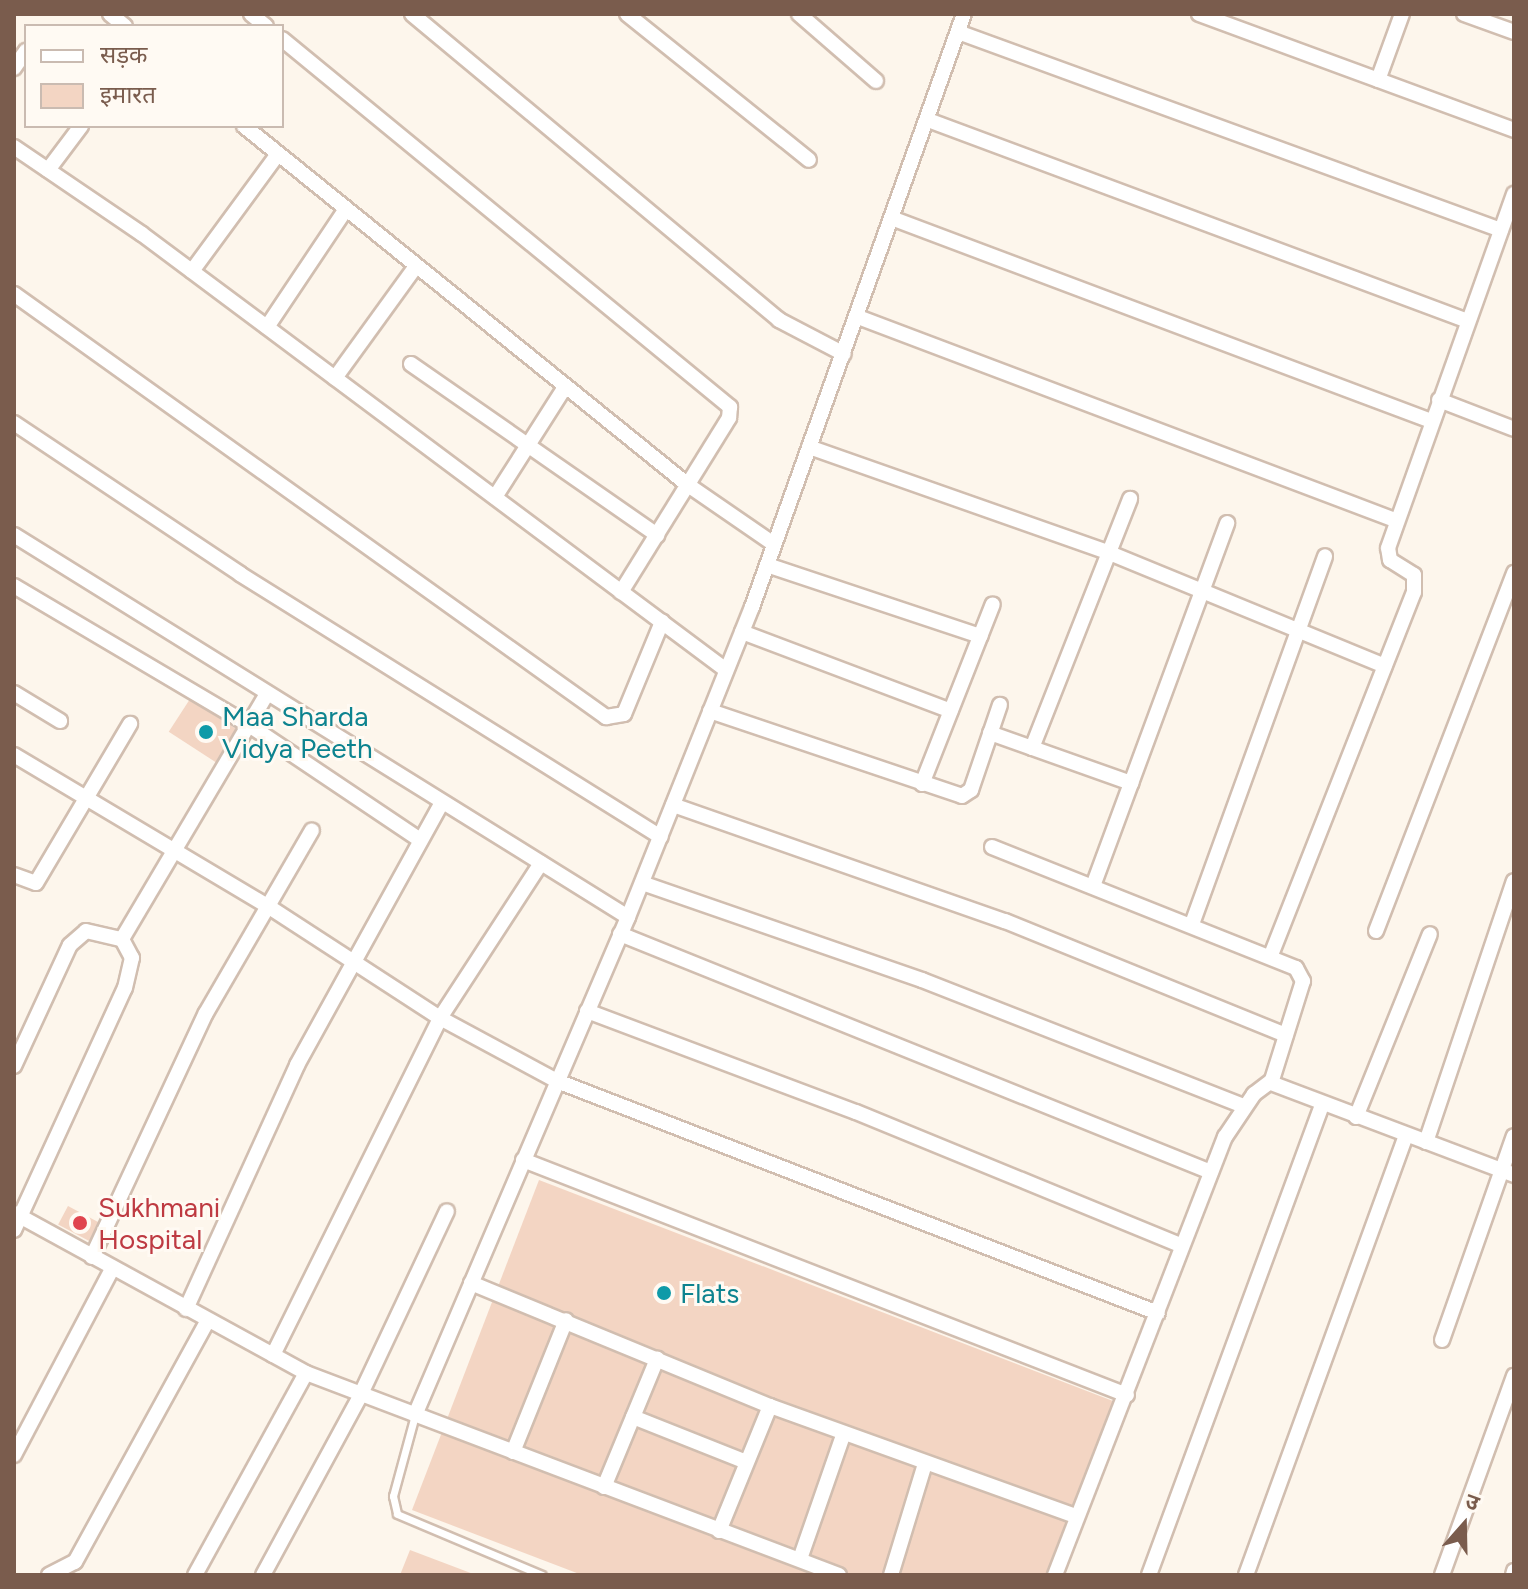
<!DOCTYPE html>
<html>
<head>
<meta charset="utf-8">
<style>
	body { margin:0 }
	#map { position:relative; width:1528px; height:1589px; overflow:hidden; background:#fdf6ec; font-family:Figtree,"Noto Sans Devanagari",sans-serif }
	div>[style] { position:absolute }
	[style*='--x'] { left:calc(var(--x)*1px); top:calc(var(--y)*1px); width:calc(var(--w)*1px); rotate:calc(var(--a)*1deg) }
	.building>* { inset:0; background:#f3d5c3; transform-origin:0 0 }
	.roads { filter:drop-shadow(2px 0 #d1beb0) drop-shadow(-2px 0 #d1beb0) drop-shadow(0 2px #d1beb0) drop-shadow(0 -2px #d1beb0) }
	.service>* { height:7px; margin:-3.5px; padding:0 3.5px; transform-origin:3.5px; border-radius:3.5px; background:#fff }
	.minor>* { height:14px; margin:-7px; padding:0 7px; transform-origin:7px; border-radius:7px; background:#fff }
	.dots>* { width:22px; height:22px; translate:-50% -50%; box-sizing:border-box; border:4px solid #fffaf3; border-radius:50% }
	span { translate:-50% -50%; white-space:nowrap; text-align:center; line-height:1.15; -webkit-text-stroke:6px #fffaf3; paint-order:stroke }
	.culture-label { font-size:28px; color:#0d838f }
	.left { translate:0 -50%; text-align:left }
	.health-label { font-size:28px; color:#be3a42 }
	.frame { position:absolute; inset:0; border:16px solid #7a5c4d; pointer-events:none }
	.legend { position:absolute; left:24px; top:24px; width:260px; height:104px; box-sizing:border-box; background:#fffaf3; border:2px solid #cabbb1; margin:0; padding:10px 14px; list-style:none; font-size:24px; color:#7a5c4d }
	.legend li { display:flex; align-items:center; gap:16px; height:40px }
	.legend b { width:40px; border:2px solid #cabbb1 }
	.north { position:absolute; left:1424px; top:1485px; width:80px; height:80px; -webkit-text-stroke:6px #fffaf3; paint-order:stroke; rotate:20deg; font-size:22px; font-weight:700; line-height:32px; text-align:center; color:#7a5c4d }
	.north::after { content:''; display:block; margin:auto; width:28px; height:36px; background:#7a5c4d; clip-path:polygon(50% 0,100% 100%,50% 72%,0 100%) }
</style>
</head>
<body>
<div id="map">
	<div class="building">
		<i style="left:190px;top:699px;width:63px;height:39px;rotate:33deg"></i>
		<i style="clip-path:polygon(539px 1180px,1126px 1406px,1061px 1575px,582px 1575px,412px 1510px)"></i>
		<i style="left:68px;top:1206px;width:41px;height:21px;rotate:28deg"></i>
		<i style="clip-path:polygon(410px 1550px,476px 1575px,400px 1575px)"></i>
	</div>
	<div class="roads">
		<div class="service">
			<i style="--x:415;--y:1415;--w:84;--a:105.2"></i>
			<i style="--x:393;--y:1496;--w:18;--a:77"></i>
			<i style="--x:397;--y:1514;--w:157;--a:22.8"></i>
		</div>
		<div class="minor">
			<i style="--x:110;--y:14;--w:19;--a:39"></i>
			<i style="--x:251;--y:14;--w:19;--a:39"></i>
			<i style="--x:412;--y:14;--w:478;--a:39.8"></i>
			<i style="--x:779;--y:320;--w:73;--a:27.6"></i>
			<i style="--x:627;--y:14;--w:233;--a:38.7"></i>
			<i style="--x:799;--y:14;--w:102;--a:41"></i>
			<i style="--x:1199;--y:14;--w:336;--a:20.2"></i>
			<i style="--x:1464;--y:14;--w:53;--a:19.8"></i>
			<i style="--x:958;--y:32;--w:578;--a:20.03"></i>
			<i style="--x:282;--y:39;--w:580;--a:39.4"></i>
			<i style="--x:730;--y:407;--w:11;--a:95"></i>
			<i style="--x:729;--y:418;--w:205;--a:121.8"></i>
			<i style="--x:14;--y:68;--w:21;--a:-55"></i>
			<i style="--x:1378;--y:80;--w:70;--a:-70"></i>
			<i style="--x:928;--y:120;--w:576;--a:20.42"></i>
			<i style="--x:244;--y:126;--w:571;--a:38.96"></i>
			<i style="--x:688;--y:485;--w:104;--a:34.5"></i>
			<i style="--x:14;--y:147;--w:155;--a:34.2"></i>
			<i style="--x:142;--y:234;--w:729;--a:36.74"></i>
			<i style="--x:48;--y:170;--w:55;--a:-53.1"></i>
			<i style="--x:894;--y:219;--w:574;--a:20.61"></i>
			<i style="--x:192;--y:271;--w:145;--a:-53.7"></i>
			<i style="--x:14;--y:294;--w:728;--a:35.55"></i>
			<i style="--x:606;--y:717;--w:18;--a:-9"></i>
			<i style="--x:624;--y:714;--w:100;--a:-67.6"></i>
			<i style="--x:858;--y:317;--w:574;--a:20.71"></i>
			<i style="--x:267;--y:327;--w:142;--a:-56.2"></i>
			<i style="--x:411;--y:364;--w:300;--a:34.8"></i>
			<i style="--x:335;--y:378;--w:138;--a:-54.1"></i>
			<i style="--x:1439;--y:400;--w:80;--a:21.1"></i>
			<i style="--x:14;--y:423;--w:272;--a:33.7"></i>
			<i style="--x:240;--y:574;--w:496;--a:32"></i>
			<i style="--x:809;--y:447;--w:316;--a:19.4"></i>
			<i style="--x:1107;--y:552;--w:300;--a:22.3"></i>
			<i style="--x:495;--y:497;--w:130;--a:-57.5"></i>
			<i style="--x:14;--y:535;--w:723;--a:31.89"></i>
			<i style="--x:767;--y:565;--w:225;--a:18.4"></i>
			<i style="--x:14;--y:586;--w:273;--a:30.6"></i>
			<i style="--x:249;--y:725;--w:206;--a:33.9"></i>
			<i style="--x:742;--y:632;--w:223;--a:20.7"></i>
			<i style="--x:14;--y:693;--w:54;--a:31.3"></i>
			<i style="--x:710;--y:711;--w:266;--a:18.6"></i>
			<i style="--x:962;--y:796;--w:11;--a:-34"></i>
			<i style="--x:971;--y:790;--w:90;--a:-71.2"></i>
			<i style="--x:990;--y:733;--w:150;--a:19.5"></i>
			<i style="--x:1032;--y:748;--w:268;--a:-68.5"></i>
			<i style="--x:14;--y:755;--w:293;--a:30.8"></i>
			<i style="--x:266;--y:905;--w:207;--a:33"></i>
			<i style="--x:440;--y:1018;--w:133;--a:28.3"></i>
			<i style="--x:557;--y:1081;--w:644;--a:21.11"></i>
			<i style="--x:922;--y:784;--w:193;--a:-68.5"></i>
			<i style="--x:673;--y:805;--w:352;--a:19.3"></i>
			<i style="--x:1005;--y:921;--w:303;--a:22.1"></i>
			<i style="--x:992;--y:847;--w:327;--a:21.7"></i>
			<i style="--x:1296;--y:968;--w:15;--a:62"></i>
			<i style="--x:1303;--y:981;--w:107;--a:107.4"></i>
			<i style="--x:1271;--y:1083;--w:260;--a:20.7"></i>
			<i style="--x:14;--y:875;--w:23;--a:20"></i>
			<i style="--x:36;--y:883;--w:185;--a:-59.4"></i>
			<i style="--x:642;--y:883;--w:296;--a:19.1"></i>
			<i style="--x:922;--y:980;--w:346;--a:21.4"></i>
			<i style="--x:1093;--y:886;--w:387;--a:-69.7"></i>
			<i style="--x:1192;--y:924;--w:391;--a:-70.1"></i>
			<i style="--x:1376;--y:931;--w:384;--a:-68.9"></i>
			<i style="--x:620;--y:934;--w:637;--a:21.94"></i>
			<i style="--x:1271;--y:955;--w:390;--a:-68.5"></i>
			<i style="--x:1414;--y:592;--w:17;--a:-90"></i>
			<i style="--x:1414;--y:575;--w:28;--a:-148"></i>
			<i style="--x:1390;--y:560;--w:12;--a:-99"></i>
			<i style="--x:1388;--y:548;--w:376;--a:-70.4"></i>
			<i style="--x:587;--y:1011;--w:287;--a:20.6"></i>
			<i style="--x:856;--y:1112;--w:351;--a:22.3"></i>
			<i style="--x:14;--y:1066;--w:133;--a:-65.2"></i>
			<i style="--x:70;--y:945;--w:21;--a:-41"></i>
			<i style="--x:86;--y:931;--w:37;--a:13"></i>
			<i style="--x:122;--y:939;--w:285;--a:-59.4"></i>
			<i style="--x:1356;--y:1117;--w:197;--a:-68"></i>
			<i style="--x:1426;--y:1142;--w:275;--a:-71.4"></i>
			<i style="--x:523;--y:1160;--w:648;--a:21.26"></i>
			<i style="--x:14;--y:1213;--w:333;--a:28.7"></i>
			<i style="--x:306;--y:1373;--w:570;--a:20.76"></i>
			<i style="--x:14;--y:1230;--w:266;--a:-65.4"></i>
			<i style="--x:125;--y:988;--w:31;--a:-77"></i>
			<i style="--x:132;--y:958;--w:21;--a:-118"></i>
			<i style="--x:92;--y:1257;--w:269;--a:-65"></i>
			<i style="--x:206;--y:1013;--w:211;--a:-59.9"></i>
			<i style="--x:471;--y:1283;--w:323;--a:22.4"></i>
			<i style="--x:770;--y:1406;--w:325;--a:19.8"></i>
			<i style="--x:186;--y:1309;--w:268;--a:-65.5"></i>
			<i style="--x:297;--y:1065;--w:300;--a:-61.1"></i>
			<i style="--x:1442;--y:1340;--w:216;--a:-70.6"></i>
			<i style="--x:273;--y:1355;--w:376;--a:-63.6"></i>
			<i style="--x:440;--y:1018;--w:185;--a:-56.9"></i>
			<i style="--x:415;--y:1415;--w:542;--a:-66.84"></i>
			<i style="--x:628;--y:917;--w:334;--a:-68.2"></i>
			<i style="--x:752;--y:607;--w:630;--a:-70.33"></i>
			<i style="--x:633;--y:1417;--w:122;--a:21.7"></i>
			<i style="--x:513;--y:1452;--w:142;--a:-68.1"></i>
			<i style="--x:14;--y:1455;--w:210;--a:-62.2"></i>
			<i style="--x:604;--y:1487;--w:139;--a:-67.5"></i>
			<i style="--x:719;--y:1531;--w:135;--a:-67.8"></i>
			<i style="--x:800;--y:1559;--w:133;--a:-70.8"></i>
			<i style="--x:49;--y:1575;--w:29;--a:-27"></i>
			<i style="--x:75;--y:1562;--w:274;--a:-61.2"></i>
			<i style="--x:195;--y:1575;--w:230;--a:-61.2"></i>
			<i style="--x:263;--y:1575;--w:204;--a:-61.5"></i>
			<i style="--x:360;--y:1396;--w:204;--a:-64.8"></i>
			<i style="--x:891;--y:1575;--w:116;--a:-73"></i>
			<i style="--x:1055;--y:1575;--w:470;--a:-68.8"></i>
			<i style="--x:1225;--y:1137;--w:52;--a:-56"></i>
			<i style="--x:1254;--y:1094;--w:21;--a:-37"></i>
			<i style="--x:1149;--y:1575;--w:501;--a:-69.79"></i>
			<i style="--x:1246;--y:1575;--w:468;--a:-70"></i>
			<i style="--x:1442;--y:1575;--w:212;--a:-70.1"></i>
			<i style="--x:1513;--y:1575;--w:4;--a:-76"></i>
		</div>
	</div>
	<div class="dots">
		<i style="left:206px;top:732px;background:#0f9aa8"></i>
		<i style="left:80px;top:1223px;background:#e0444e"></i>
		<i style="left:664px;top:1293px;background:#0f9aa8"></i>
	</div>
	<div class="culture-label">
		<span class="left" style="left:222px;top:732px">Maa Sharda<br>Vidya Peeth</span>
		<span class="left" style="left:680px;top:1293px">Flats</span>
	</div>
	<div class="health-label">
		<span class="left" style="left:98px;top:1223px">Sukhmani<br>Hospital</span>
	</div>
	<div class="frame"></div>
	<ul class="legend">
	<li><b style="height:10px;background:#fff"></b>सड़क</li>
	<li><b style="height:22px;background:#f3d5c3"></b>इमारत</li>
	</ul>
	<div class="north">उ</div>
</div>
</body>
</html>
